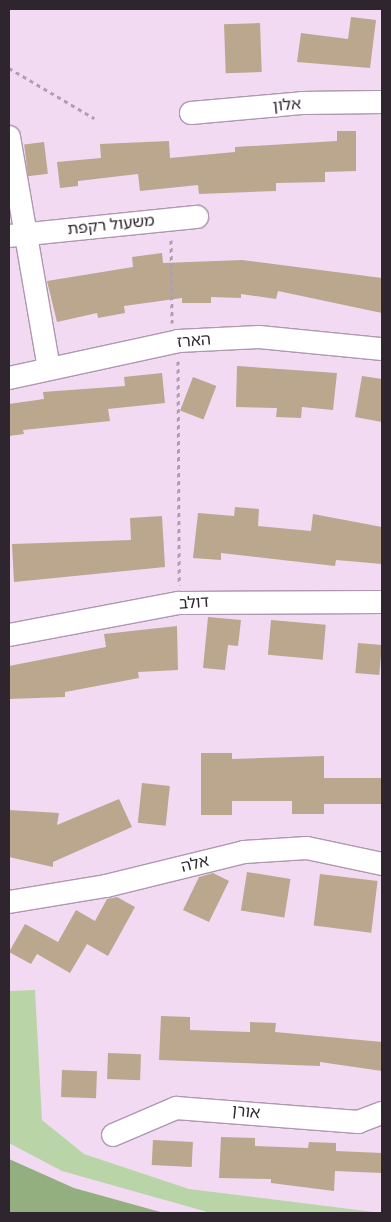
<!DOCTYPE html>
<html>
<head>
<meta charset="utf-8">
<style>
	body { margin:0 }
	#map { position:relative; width:391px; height:1222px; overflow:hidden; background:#f2daf3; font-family:Karla,"Noto Sans Hebrew",sans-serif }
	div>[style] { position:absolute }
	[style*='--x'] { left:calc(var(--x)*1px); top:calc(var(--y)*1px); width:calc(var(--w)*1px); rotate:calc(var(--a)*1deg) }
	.green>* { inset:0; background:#b9d5a7 }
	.forest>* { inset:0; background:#93af7f }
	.building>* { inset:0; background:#baa78d; transform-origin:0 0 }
	.path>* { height:3px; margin-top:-1.5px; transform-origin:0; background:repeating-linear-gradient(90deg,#b09db1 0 4px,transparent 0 8px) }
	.roads { filter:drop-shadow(1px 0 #ae97af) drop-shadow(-1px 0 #ae97af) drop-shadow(0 1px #ae97af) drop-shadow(0 -1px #ae97af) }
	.minor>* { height:22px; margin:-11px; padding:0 11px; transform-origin:11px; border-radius:11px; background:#fff }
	span { translate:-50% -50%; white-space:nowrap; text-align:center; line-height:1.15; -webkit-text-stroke:5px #fff; paint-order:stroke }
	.street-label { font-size:16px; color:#2e252e }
	.frame { position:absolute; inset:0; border:10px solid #2e252e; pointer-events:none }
</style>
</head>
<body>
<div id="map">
	<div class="green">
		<i style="clip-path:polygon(35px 990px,42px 1120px,84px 1154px,189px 1189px,382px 1213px,211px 1213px,62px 1171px,9px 1143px,9px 991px)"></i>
	</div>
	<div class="forest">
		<i style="clip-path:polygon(9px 1159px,74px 1188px,164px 1213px,9px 1213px)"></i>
	</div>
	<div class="building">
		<i style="clip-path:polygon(351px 17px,376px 20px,370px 68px,297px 62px,301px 33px,348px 39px)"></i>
		<i style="left:260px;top:23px;width:49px;height:36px;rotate:88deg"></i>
		<i style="clip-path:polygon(337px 131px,356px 131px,356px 171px,325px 172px,325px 182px,276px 183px,276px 191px,199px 194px,198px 185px,140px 191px,138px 174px,78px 181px,78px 186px,60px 188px,57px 162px,101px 158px,100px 144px,169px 141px,170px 158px,235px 152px,235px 147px,337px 141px)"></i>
		<i style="left:44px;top:142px;width:32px;height:20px;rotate:83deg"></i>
		<i style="clip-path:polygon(162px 253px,163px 263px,242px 260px,382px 278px,382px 313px,278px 291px,276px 299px,241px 294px,241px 298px,211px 297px,211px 303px,182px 303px,182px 298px,124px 306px,125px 313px,98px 318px,97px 313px,57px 322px,47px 281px,133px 267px,132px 257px)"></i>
		<i style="clip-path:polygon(237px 366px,337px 373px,333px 410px,302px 407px,301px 418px,276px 417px,277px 408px,236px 407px)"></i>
		<i style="clip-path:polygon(162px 373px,165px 403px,108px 409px,110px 421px,23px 430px,24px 434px,9px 436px,9px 404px,44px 399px,43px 392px,125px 386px,124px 377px)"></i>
		<i style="clip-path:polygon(362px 376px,382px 379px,382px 422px,355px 417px)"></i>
		<i style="left:193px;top:377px;width:25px;height:36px;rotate:21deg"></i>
		<i style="clip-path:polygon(235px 507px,259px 509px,258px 526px,311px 531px,313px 514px,382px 527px,382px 564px,336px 560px,335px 566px,221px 553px,221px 560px,193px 558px,198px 513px,234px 516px)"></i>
		<i style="clip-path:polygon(162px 516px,165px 567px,14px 582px,12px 544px,131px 540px,130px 518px)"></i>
		<i style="clip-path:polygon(208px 617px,241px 620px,238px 646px,228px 645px,225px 670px,203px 668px)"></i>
		<i style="left:271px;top:620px;width:55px;height:35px;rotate:5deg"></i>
		<i style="clip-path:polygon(177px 626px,178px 670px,138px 672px,139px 678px,65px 692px,65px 697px,9px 699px,9px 666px,106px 647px,104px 634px)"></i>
		<i style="left:358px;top:643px;width:24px;height:30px;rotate:5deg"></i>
		<i style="clip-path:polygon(201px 753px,232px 753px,232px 759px,324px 756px,324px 778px,382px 778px,382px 804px,324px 804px,324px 814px,292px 814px,292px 801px,232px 801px,232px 815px,201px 815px)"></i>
		<i style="left:142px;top:783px;width:28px;height:40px;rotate:6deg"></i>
		<i style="clip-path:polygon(119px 799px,132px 827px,53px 862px,53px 867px,9px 857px,9px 810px,59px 813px,57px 825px)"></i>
		<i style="left:247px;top:872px;width:44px;height:39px;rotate:9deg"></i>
		<i style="clip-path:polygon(213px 873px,229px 881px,209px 922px,183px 910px,199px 877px)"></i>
		<i style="left:320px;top:874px;width:58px;height:52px;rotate:7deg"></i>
		<i style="clip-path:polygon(117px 897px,135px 907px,108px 956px,87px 944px,70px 973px,37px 954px,31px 964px,9px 952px,25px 924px,58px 942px,76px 910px,95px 921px,107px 899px)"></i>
		<i style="clip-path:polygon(161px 1016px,190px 1017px,190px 1030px,250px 1032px,250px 1022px,276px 1023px,275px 1032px,382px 1042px,382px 1071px,320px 1062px,320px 1066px,159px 1060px)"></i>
		<i style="left:108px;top:1053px;width:33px;height:26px;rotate:2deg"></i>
		<i style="left:62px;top:1070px;width:35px;height:27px;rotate:2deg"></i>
		<i style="clip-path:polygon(221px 1137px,255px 1138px,255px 1146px,308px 1148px,309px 1142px,336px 1143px,336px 1151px,382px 1153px,382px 1173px,335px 1171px,334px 1191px,271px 1183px,271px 1179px,219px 1178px)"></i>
		<i style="left:153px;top:1140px;width:40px;height:25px;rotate:3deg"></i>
	</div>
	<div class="path">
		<i style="--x:9;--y:68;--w:99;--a:30.5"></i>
		<i style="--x:171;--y:240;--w:83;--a:89.3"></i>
		<i style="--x:178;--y:361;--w:224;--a:89.7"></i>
	</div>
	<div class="roads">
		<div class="minor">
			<i style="--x:191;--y:113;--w:111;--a:-5.1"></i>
			<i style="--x:302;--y:103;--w:80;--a:-0.7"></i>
			<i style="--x:9;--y:137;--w:234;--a:80.2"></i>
			<i style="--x:9;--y:236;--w:189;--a:-5.8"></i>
			<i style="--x:9;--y:378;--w:173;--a:-12.3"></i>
			<i style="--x:178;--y:341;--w:81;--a:-2.8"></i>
			<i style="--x:259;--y:337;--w:124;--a:5.6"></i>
			<i style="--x:9;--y:635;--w:173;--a:-10.7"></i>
			<i style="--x:179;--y:603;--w:203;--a:-0.3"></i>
			<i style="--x:9;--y:902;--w:98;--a:-9.4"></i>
			<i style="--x:106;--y:886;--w:142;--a:-13.8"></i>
			<i style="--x:244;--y:852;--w:63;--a:-3.6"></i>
			<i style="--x:307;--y:848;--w:77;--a:12"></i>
			<i style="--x:113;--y:1135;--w:69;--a:-23.2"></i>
			<i style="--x:176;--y:1108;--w:183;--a:4.4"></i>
			<i style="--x:358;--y:1122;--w:26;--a:-21"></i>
		</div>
	</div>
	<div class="street-label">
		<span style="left:287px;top:105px;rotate:-5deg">אלון</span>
		<span style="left:111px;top:225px;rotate:-6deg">משעול רקפת</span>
		<span style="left:194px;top:341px;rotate:-5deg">הארז</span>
		<span style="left:194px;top:603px;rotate:-4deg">דולב</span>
		<span style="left:195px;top:864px;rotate:-14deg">אלה</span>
		<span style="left:246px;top:1112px;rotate:6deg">אורן</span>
	</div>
	<div class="frame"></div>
</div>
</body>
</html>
